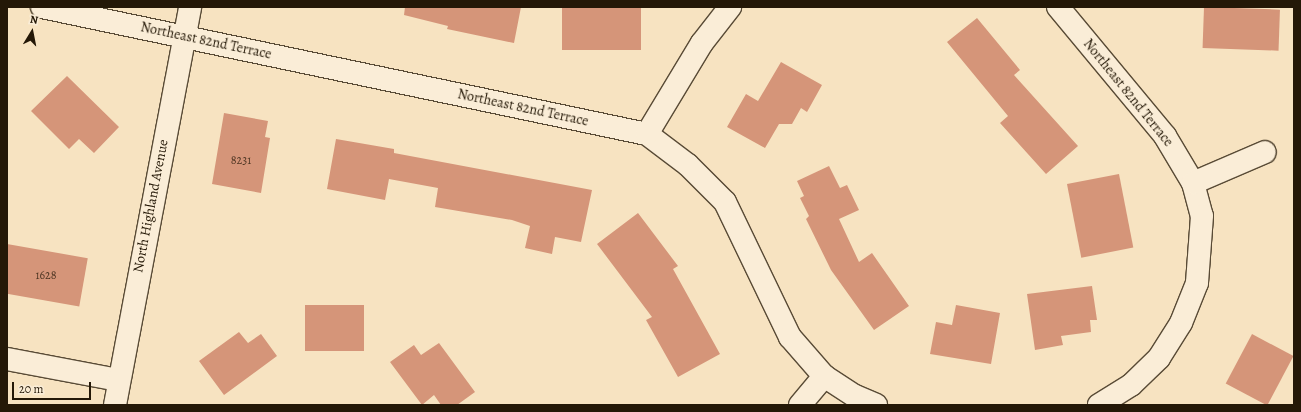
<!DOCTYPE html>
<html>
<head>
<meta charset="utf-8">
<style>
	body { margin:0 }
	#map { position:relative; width:1301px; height:412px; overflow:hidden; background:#f7e3c1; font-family:Alegreya,serif }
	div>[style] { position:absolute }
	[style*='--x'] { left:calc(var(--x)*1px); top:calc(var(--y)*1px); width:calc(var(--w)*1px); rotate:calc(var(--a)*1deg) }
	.building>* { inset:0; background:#d59579; transform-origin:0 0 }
	.roads { filter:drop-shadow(1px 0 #594b36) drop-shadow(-1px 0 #594b36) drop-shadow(0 1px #594b36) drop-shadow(0 -1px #594b36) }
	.street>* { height:22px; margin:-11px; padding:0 11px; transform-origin:11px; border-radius:11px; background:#faedd7 }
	span { translate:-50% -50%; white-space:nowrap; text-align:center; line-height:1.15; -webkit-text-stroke:3px #faedd7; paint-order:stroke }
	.number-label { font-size:12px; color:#503724 }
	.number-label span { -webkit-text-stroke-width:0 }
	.street-label { font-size:14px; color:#241807 }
	.frame { position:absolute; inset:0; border:8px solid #241807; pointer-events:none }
	.north { position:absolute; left:12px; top:12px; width:40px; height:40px; -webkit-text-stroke:3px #faedd7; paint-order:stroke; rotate:10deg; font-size:11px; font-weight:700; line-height:16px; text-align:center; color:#241807 }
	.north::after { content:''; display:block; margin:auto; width:14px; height:18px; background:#241807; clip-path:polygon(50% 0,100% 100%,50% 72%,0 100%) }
	.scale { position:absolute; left:12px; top:382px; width:79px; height:18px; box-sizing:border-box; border:2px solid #241807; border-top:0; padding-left:5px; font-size:12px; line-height:14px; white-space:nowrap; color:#241807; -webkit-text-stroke:3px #faedd7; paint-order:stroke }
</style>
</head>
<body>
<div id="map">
	<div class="building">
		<i style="clip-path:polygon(405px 7px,521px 7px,514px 43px,447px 29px,448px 26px,404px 15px)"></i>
		<i style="left:562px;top:7px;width:79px;height:43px"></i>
		<i style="left:1204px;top:7px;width:76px;height:41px;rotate:2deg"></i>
		<i style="clip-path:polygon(977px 18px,1020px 70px,1014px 75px,1078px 146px,1046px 174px,1000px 123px,1008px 116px,947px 42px)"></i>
		<i style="clip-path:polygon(781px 62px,822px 85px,807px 112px,801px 108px,792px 124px,779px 124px,765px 148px,727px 127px,746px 94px,758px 101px)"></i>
		<i style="clip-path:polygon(67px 76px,119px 127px,94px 153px,79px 139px,69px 149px,31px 111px)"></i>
		<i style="clip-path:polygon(224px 113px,268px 121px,265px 137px,270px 138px,261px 193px,212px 184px)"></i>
		<i style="clip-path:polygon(336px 139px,394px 149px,394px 153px,592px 190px,581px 242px,555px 237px,552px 254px,525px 248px,530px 226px,512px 220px,435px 207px,438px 188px,389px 179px,385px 200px,327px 189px)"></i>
		<i style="clip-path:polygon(829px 166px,840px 188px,847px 185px,859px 210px,839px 219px,859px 262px,872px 253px,909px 306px,874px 330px,831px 270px,806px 219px,809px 216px,800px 198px,804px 196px,797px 181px)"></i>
		<i style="left:1119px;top:174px;width:75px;height:53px;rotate:79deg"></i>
		<i style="clip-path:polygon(638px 213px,678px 266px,673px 269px,720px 354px,678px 377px,646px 320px,652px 317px,597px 244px)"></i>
		<i style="left:7px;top:244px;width:82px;height:49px;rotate:10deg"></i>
		<i style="clip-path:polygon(1092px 286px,1097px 320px,1090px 320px,1091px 332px,1061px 336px,1063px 345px,1035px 350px,1027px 294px)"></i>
		<i style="left:305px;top:305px;width:59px;height:46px"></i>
		<i style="clip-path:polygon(956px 305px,1000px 313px,991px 364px,930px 354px,936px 322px,952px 325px)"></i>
		<i style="clip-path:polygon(239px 332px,248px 343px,261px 334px,277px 356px,224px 395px,199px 361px)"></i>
		<i style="left:1252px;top:334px;width:47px;height:56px;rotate:28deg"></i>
		<i style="clip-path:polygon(439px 343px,475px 392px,457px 405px,441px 405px,434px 395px,422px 405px,390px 362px,414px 345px,421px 355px)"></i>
	</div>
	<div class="roads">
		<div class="street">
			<i style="--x:42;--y:7;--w:618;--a:11.86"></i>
			<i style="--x:647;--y:134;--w:51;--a:37.1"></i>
			<i style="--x:688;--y:165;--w:52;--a:45"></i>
			<i style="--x:725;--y:202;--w:150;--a:64.3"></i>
			<i style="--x:790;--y:337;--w:52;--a:48.9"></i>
			<i style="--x:824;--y:376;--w:37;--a:33"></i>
			<i style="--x:855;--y:396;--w:23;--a:23"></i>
			<i style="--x:1058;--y:7;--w:168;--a:50.3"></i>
			<i style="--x:1165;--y:136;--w:55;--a:59.2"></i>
			<i style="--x:1193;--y:183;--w:34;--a:75"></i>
			<i style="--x:1202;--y:216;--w:67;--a:94.3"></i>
			<i style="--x:1197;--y:283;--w:43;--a:111.8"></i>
			<i style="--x:1181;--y:323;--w:41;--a:122.2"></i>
			<i style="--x:1159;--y:358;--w:39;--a:136"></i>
			<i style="--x:1131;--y:385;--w:38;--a:148"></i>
			<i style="--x:647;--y:134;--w:106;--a:-58.9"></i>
			<i style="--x:702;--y:43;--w:46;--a:-52.1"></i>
			<i style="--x:1193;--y:183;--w:78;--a:-23.3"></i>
			<i style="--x:7;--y:359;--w:113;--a:10.7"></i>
			<i style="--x:115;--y:405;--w:405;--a:-79.3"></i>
			<i style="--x:800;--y:405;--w:38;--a:-50"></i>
		</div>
	</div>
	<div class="number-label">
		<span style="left:241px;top:161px">8231</span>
		<span style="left:46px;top:276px">1628</span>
	</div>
	<div class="street-label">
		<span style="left:206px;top:41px;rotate:12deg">Northeast 82nd Terrace</span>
		<span style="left:1128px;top:93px;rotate:51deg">Northeast 82nd Terrace</span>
		<span style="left:523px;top:108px;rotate:12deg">Northeast 82nd Terrace</span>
		<span style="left:151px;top:206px;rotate:-79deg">North Highland Avenue</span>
	</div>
	<div class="frame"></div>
	<div class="north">N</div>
	<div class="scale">20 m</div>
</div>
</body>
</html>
